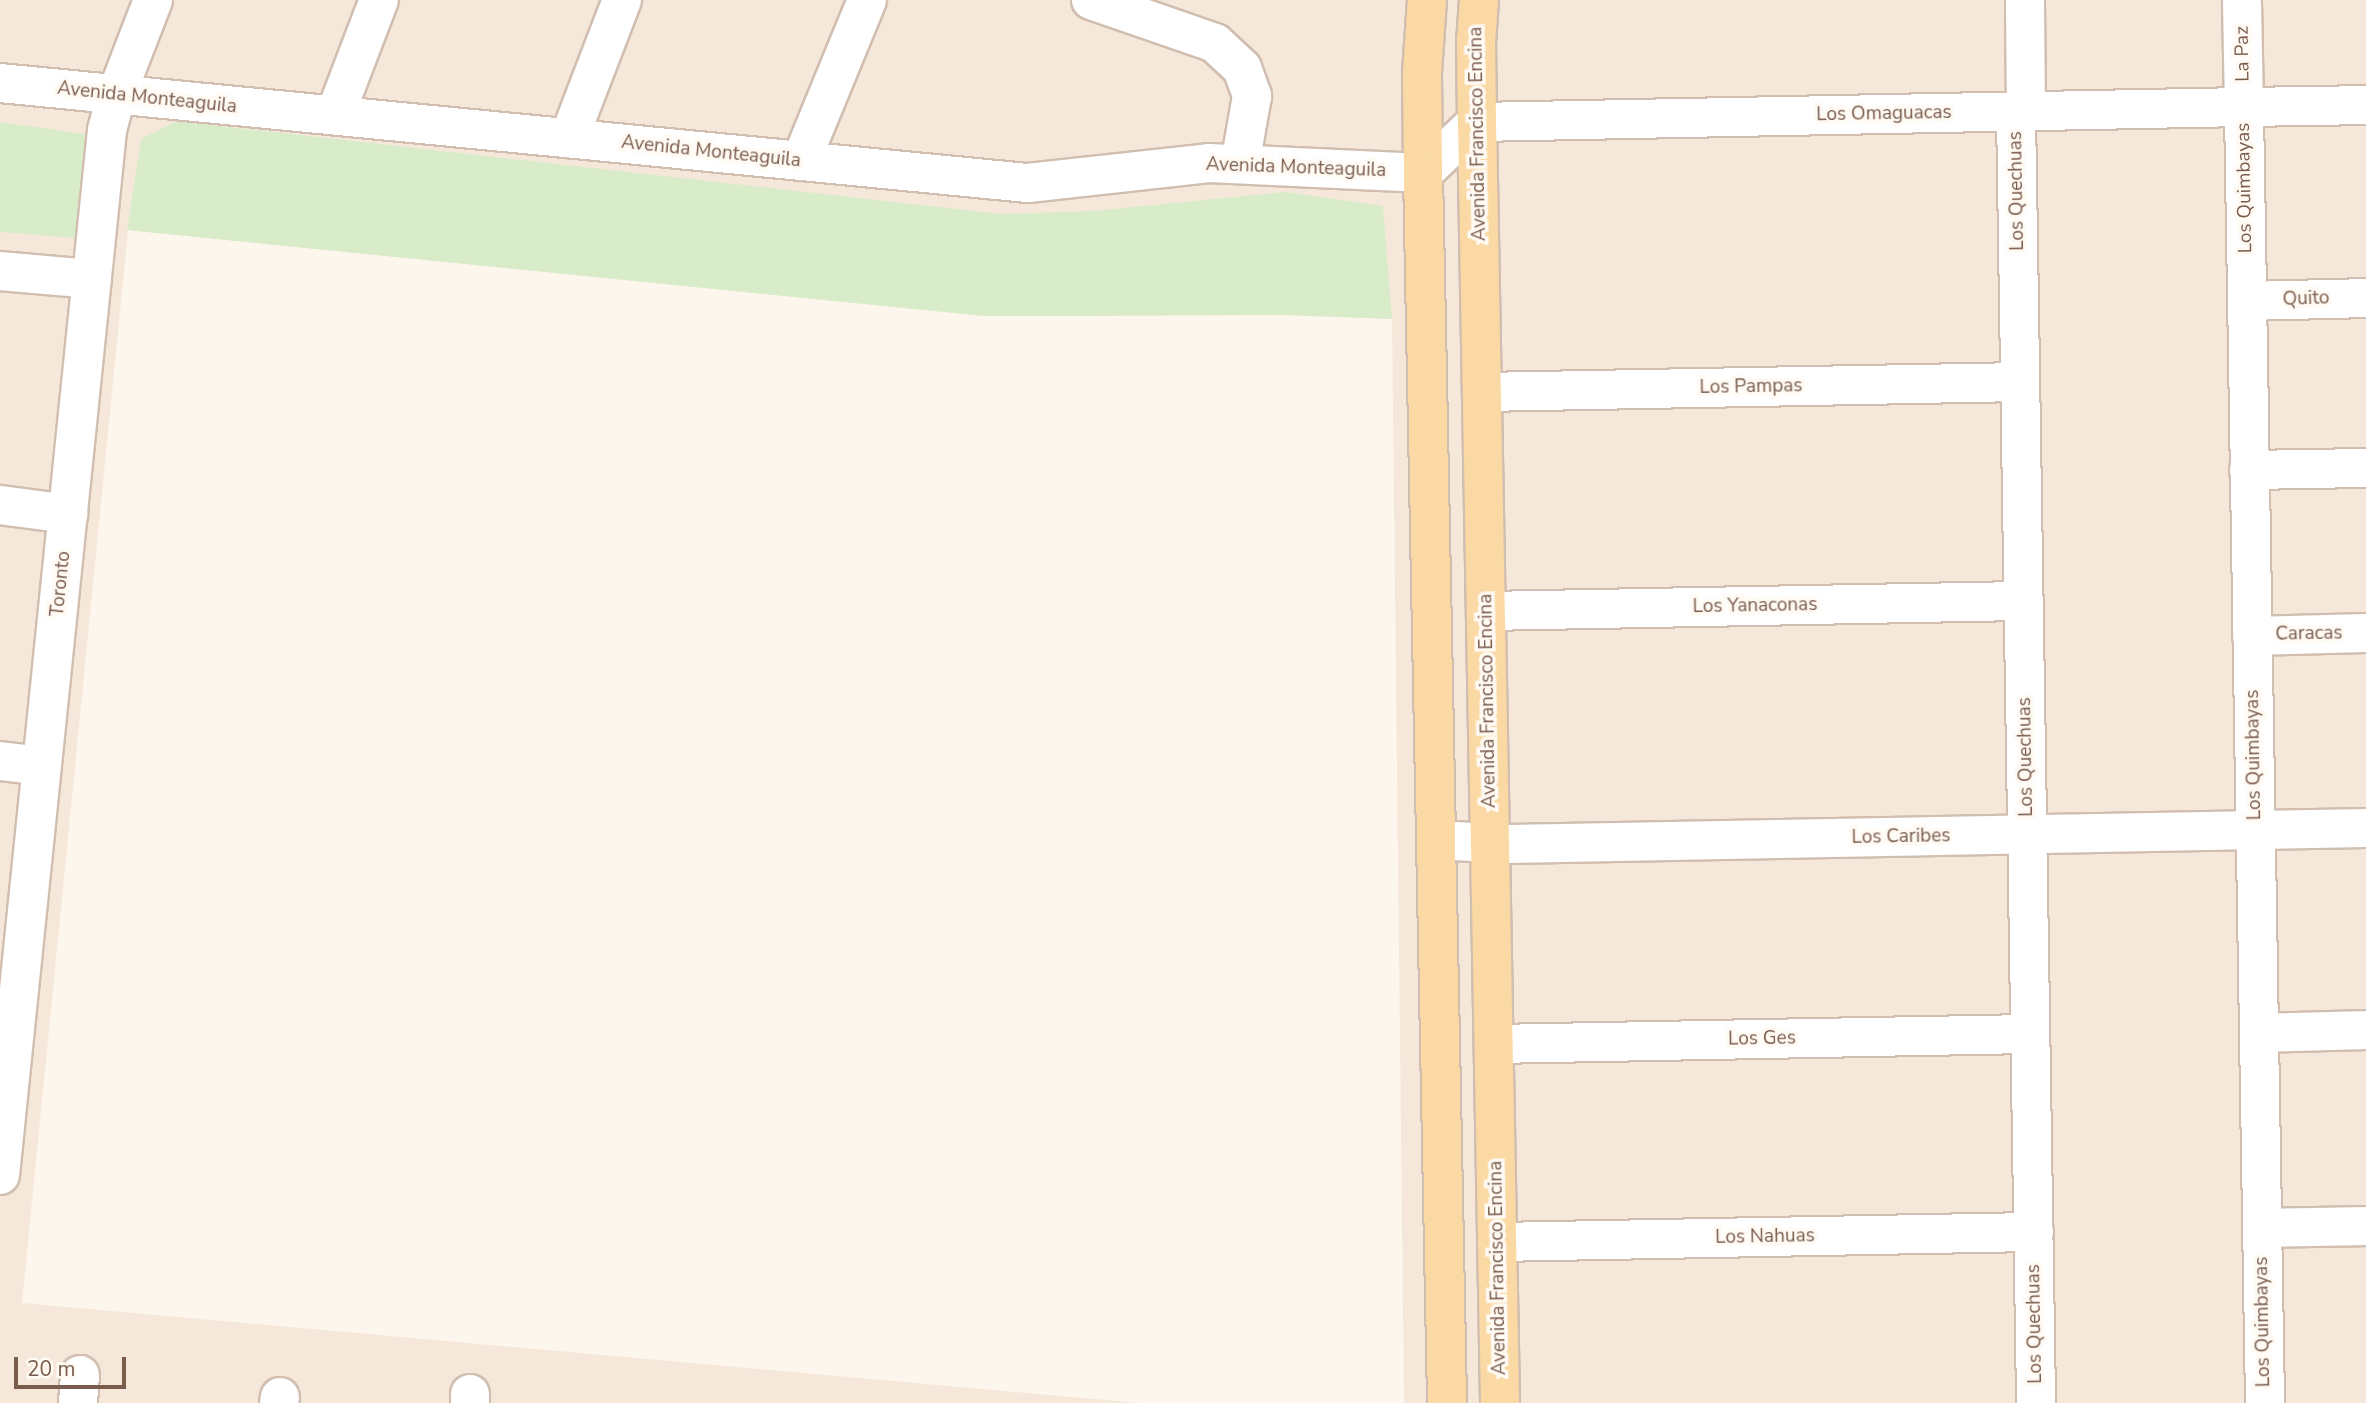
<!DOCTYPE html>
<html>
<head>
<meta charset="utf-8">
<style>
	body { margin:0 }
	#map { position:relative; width:2366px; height:1403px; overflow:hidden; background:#fdf6ec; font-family:"Nunito Sans",sans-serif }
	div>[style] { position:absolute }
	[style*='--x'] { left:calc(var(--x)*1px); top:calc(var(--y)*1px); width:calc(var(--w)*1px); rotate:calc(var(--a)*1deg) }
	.residential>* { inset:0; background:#f5e8da }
	.green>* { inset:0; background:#d8ecc9 }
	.roads { filter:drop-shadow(2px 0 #d1beb0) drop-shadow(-2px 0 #d1beb0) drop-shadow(0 2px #d1beb0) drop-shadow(0 -2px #d1beb0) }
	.street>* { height:38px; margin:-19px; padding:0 19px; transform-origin:19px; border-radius:19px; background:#fff }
	.secondary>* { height:38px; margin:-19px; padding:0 19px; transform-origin:19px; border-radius:19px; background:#fff }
	.primary>* { height:38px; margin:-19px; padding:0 19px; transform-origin:19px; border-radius:19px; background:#fbd9a5 }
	span { translate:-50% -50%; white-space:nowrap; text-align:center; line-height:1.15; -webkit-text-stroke:7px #fffaf3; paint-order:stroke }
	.street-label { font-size:19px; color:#7a5c4d }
	.scale { position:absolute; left:14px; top:1357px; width:112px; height:32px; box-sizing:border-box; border:4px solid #7a5c4d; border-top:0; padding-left:9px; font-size:21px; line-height:24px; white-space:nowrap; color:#7a5c4d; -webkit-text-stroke:5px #fffaf3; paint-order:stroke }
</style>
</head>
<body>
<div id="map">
	<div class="residential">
		<i style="clip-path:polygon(0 0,2366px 0,2366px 1403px,1404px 1403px,1392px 319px,1284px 315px,984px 316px,128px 230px,22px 1303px,1139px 1403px,0 1403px)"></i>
	</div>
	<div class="green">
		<i style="clip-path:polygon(176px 121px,1001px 214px,1093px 211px,1285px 192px,1383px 206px,1392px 319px,1284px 315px,984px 316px,127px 230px,141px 139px)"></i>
		<i style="clip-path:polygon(0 122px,93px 135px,76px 238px,0 232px)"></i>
	</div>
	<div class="roads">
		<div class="street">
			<i style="--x:1091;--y:0;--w:131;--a:19.1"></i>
			<i style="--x:1215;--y:43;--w:37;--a:43"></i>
			<i style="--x:1242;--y:68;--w:30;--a:70"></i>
			<i style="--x:1252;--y:96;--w:69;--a:100"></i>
			<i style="--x:2025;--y:0;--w:111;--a:89.5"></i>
			<i style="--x:0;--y:83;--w:1033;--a:5.56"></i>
			<i style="--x:1028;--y:183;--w:182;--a:-6.3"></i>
			<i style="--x:1209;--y:163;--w:214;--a:2.7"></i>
			<i style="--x:1423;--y:173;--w:74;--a:-43.4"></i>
			<i style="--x:1477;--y:122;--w:767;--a:-1.12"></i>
			<i style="--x:2244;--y:107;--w:107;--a:-91.1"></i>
			<i style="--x:2016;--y:112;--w:1291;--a:89.11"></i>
			<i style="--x:335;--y:115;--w:123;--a:-69.1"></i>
			<i style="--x:569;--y:138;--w:148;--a:-69"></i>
			<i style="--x:801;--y:161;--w:174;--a:-67.7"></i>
			<i style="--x:0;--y:271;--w:92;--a:5"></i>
			<i style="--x:2247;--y:301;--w:119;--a:-1.4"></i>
			<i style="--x:1482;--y:392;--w:538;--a:-1.06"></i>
			<i style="--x:2249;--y:470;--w:117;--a:-1"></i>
			<i style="--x:0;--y:505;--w:69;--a:7.5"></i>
			<i style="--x:1486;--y:611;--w:537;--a:-1.07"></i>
			<i style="--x:2252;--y:636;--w:114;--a:-1.5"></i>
			<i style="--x:0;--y:761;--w:42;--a:6.8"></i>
			<i style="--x:1436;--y:840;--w:72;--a:3.2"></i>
			<i style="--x:1508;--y:844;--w:858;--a:-1.07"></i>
			<i style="--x:2259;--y:1033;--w:107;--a:-1.6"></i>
			<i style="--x:1494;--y:1044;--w:536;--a:-1.07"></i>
			<i style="--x:0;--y:1175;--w:1050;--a:-84.15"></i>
			<i style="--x:107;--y:130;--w:35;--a:-75"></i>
			<i style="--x:116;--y:96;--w:103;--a:-68.9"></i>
			<i style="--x:2262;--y:1228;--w:104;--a:-1.1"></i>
			<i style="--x:1497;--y:1242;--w:537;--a:-1.07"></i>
			<i style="--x:78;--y:1403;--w:28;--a:-86"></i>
			<i style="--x:279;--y:1403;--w:6;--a:-81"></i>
			<i style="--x:470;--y:1403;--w:9;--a:-90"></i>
		</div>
		<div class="secondary">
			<i style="--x:2265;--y:1403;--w:1296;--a:-90.93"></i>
			<i style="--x:2244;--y:107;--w:122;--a:-0.9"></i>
		</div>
		<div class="primary">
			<i style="--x:1427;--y:0;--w:74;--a:93.9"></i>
			<i style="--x:1422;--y:74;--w:99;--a:89.4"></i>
			<i style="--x:1423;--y:173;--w:1230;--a:88.88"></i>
			<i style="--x:1479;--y:0;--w:39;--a:94"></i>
			<i style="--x:1476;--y:39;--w:83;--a:89.3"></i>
			<i style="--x:1477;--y:122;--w:1281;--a:88.97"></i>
		</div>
	</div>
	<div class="street-label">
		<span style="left:2243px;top:54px;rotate:-91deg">La Paz</span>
		<span style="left:147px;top:98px;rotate:6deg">Avenida Monteaguila</span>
		<span style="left:1884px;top:114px;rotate:-1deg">Los Omaguacas</span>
		<span style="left:1478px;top:134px;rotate:-91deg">Avenida Francisco Encina</span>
		<span style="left:711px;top:152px;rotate:6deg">Avenida Monteaguila</span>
		<span style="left:1296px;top:168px;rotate:2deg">Avenida Monteaguila</span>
		<span style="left:2245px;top:188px;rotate:-91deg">Los Quimbayas</span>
		<span style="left:2017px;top:191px;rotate:-91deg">Los Quechuas</span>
		<span style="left:2306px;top:299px;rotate:-2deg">Quito</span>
		<span style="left:1751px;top:387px;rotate:-1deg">Los Pampas</span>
		<span style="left:61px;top:584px;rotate:-84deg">Toronto</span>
		<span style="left:1755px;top:606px;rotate:-1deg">Los Yanaconas</span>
		<span style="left:2309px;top:634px;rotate:-1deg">Caracas</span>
		<span style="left:1488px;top:701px;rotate:-91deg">Avenida Francisco Encina</span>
		<span style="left:2254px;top:755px;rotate:-91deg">Los Quimbayas</span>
		<span style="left:2026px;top:757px;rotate:-91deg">Los Quechuas</span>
		<span style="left:1901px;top:837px;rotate:-1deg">Los Caribes</span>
		<span style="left:1762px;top:1039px;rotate:-1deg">Los Ges</span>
		<span style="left:1765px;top:1237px;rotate:-1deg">Los Nahuas</span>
		<span style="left:1498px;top:1268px;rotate:-91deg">Avenida Francisco Encina</span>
		<span style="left:2263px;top:1322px;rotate:-91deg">Los Quimbayas</span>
		<span style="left:2035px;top:1324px;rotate:-91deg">Los Quechuas</span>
	</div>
	<div class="scale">20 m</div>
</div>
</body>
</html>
